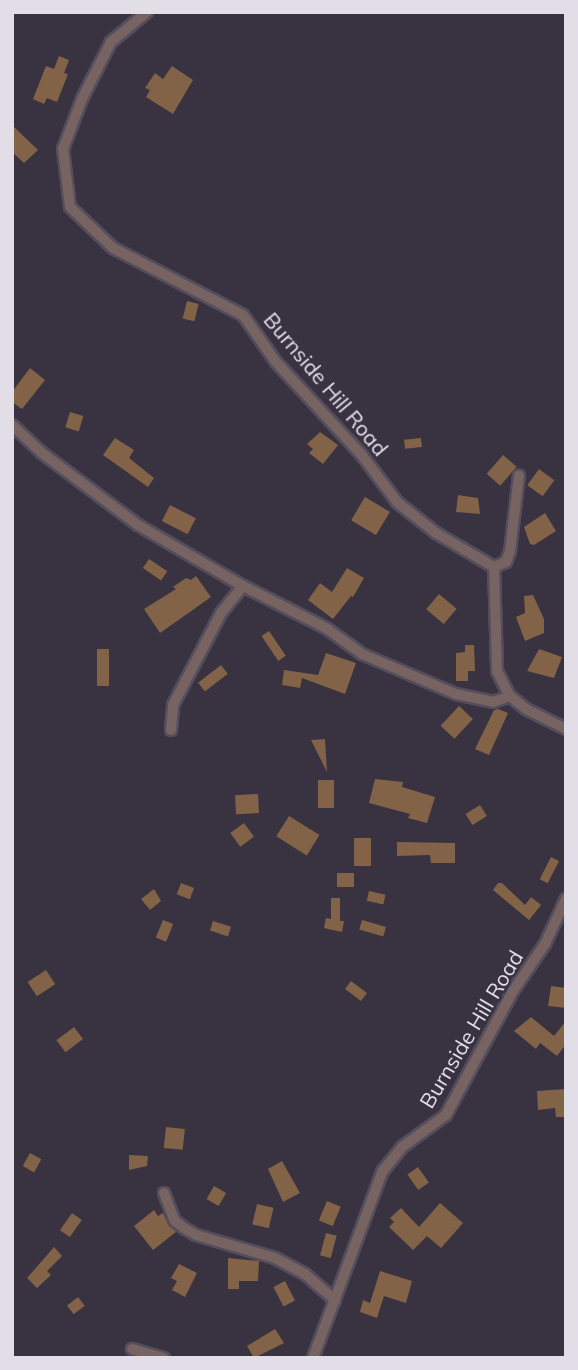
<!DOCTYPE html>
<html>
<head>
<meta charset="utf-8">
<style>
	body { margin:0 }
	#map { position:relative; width:578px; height:1370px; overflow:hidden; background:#393241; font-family:Mulish,sans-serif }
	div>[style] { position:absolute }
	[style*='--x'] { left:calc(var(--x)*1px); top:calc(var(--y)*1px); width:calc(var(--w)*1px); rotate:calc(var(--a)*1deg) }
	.building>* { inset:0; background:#826347; transform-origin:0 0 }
	.roads { filter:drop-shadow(2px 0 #544e5c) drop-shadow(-2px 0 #544e5c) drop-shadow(0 2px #544e5c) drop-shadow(0 -2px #544e5c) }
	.minor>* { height:10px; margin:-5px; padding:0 5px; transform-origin:5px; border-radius:5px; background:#776361 }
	span { translate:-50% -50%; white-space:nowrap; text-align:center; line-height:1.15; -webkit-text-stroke:5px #393241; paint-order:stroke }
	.street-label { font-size:21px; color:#e2dee8 }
	.frame { position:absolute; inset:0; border:14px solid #e2dee8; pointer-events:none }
</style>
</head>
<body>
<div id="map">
	<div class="building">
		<i style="clip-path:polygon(59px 56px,69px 60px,64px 73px,68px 74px,57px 102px,47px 98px,44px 104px,33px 99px,46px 66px,54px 69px)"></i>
		<i style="clip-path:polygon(172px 66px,193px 80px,173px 114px,146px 97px,150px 90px,145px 88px,155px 73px,163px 79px)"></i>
		<i style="clip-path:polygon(12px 125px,38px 150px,24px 163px,12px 152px)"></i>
		<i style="left:187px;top:301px;width:12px;height:18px;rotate:14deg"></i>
		<i style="clip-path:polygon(30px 368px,45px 380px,22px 409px,12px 402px,12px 392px)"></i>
		<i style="left:70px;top:412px;width:14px;height:16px;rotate:17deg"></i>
		<i style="clip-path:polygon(320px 432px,338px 445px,323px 464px,309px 453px,313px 449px,307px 444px)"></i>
		<i style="clip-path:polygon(115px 438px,134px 450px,129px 458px,154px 478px,148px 487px,103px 455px)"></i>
		<i style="left:421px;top:438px;width:9px;height:17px;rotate:84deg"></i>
		<i style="left:503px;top:455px;width:18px;height:25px;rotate:41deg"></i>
		<i style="left:539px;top:469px;width:19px;height:20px;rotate:36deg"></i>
		<i style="clip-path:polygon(458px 495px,478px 498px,480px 514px,456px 512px)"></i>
		<i style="left:365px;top:497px;width:29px;height:27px;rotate:31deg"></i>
		<i style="left:170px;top:505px;width:29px;height:18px;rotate:27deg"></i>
		<i style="clip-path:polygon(545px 513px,556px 531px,534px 545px,530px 544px,524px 527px)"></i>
		<i style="left:149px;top:559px;width:22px;height:11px;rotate:34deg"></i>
		<i style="clip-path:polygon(347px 568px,364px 578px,353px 597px,351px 596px,333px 619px,308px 600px,320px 583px,332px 592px)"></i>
		<i style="clip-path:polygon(196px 576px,211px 597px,160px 633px,144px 609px,176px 589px,173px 587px,186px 578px,191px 580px)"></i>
		<i style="left:439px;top:594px;width:23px;height:20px;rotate:40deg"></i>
		<i style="clip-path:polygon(533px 595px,544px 619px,544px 633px,525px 641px,516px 617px,525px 613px,524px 596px)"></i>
		<i style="left:269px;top:631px;width:30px;height:9px;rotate:56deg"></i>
		<i style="clip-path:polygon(465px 645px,474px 645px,475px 671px,468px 671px,468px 681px,456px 681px,456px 653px,465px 652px)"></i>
		<i style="left:97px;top:649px;width:12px;height:37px"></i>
		<i style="clip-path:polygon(539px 649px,562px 657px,554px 678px,527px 671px)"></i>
		<i style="clip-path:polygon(326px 653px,356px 663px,345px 694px,302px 678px,300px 688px,282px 685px,284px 670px,318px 675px)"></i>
		<i style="left:221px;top:665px;width:11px;height:29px;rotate:52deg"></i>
		<i style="left:459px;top:706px;width:19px;height:27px;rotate:43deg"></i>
		<i style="clip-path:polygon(498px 709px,508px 713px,489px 755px,475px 749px,494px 710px)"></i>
		<i style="clip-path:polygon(325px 739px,327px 772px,311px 740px)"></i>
		<i style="clip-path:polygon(375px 779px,403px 782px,402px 787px,435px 797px,427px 823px,408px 818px,410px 814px,369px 803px)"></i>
		<i style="left:318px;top:780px;width:16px;height:28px"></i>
		<i style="left:258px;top:794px;width:19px;height:23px;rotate:87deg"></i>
		<i style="left:480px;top:805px;width:13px;height:17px;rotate:58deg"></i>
		<i style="left:289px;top:816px;width:36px;height:24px;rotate:32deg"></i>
		<i style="left:244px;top:823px;width:17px;height:17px;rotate:54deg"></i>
		<i style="left:354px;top:838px;width:17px;height:28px"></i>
		<i style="clip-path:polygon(397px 842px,455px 843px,455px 863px,431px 863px,430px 855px,397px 856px)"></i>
		<i style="left:551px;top:857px;width:9px;height:25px;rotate:27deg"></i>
		<i style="left:337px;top:873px;width:17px;height:14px"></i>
		<i style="left:181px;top:883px;width:14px;height:12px;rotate:21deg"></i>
		<i style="clip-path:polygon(498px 883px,502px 883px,525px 905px,531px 897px,541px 905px,529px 920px,493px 890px)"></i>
		<i style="clip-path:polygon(154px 889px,161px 901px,150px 910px,141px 899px)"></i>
		<i style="left:369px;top:891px;width:17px;height:10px;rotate:13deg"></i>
		<i style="clip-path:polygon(331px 898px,340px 898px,340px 921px,344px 921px,342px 932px,324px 928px,326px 918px,331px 919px)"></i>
		<i style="left:163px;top:920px;width:11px;height:19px;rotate:22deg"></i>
		<i style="left:362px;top:920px;width:25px;height:10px;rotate:16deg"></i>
		<i style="left:213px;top:921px;width:19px;height:10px;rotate:18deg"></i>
		<i style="left:46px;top:970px;width:17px;height:22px;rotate:57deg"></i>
		<i style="left:351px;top:981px;width:20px;height:10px;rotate:37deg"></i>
		<i style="clip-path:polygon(551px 986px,566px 988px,566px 1008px,548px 1006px)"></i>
		<i style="clip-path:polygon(531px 1017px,554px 1036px,566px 1021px,566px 1044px,557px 1056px,540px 1043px,536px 1049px,514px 1031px)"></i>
		<i style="left:74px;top:1027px;width:15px;height:22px;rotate:53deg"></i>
		<i style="clip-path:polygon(566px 1089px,566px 1117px,556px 1117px,555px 1108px,538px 1110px,537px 1091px)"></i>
		<i style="left:166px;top:1127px;width:19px;height:21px;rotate:6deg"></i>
		<i style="left:30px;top:1153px;width:13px;height:15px;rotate:29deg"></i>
		<i style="clip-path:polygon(129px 1155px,148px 1156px,147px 1166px,129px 1170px)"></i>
		<i style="clip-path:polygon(282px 1161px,300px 1193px,283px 1202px,268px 1169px)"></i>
		<i style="left:418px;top:1167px;width:19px;height:13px;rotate:55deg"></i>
		<i style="left:214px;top:1186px;width:14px;height:15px;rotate:30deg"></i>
		<i style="left:327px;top:1201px;width:15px;height:21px;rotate:23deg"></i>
		<i style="clip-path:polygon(440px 1203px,463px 1223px,441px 1248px,427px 1236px,413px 1250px,389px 1227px,394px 1222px,390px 1218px,401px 1208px,419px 1227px)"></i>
		<i style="left:257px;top:1204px;width:17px;height:21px;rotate:13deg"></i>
		<i style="clip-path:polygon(154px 1210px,158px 1216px,163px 1213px,168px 1224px,176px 1232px,153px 1250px,134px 1226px)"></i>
		<i style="left:72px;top:1213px;width:12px;height:21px;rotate:35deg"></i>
		<i style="left:326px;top:1233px;width:11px;height:23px;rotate:15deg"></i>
		<i style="clip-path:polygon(54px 1247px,62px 1256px,47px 1271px,51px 1275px,37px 1288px,27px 1278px)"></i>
		<i style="clip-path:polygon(228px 1258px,259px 1261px,258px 1281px,239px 1281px,239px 1289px,228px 1289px)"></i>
		<i style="clip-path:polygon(179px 1264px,197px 1273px,185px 1297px,172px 1290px,177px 1281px,171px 1278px)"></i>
		<i style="clip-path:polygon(380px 1271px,412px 1281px,406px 1303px,384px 1296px,377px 1318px,360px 1312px,363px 1300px,370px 1303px)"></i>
		<i style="left:285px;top:1281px;width:22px;height:13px;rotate:63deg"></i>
		<i style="left:78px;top:1297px;width:11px;height:14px;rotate:52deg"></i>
		<i style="clip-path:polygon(275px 1329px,284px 1343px,254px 1358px,247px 1346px)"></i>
	</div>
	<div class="roads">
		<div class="minor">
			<i style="--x:147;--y:12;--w:47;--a:140.2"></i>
			<i style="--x:111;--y:42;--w:64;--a:117"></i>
			<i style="--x:82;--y:99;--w:53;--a:110.8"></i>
			<i style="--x:63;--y:149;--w:58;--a:83.1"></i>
			<i style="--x:70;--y:207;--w:59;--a:43.6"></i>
			<i style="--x:113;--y:248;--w:146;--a:27.3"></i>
			<i style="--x:243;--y:315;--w:57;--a:54.9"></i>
			<i style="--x:276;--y:362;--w:125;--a:47.3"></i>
			<i style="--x:361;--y:454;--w:60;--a:53.1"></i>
			<i style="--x:397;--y:502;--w:50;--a:38.5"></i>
			<i style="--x:436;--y:533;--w:67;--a:30.4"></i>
			<i style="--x:494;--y:567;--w:104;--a:88.3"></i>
			<i style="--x:497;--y:671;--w:28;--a:63"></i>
			<i style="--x:510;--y:696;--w:21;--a:39"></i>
			<i style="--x:526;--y:709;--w:45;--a:26.6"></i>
			<i style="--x:12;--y:425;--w:41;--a:43"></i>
			<i style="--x:42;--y:453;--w:120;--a:36.9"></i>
			<i style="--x:138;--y:525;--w:121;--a:30.2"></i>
			<i style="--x:243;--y:586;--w:93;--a:26.8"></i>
			<i style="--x:326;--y:628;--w:44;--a:35.8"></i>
			<i style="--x:362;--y:654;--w:102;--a:23.1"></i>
			<i style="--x:456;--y:694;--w:38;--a:12"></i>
			<i style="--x:493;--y:702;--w:18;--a:-19"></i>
			<i style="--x:494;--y:567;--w:13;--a:-23"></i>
			<i style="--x:506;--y:562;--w:12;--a:-70"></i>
			<i style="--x:510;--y:551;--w:76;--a:-83.2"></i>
			<i style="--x:171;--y:730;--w:25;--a:-85"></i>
			<i style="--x:173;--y:705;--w:104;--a:-62.4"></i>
			<i style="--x:221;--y:613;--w:35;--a:-51"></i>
			<i style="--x:164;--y:1193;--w:30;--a:69"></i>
			<i style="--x:175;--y:1221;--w:11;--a:38"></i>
			<i style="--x:184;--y:1228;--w:14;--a:30"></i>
			<i style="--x:196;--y:1235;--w:82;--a:16.2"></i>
			<i style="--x:275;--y:1258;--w:34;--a:28"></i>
			<i style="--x:305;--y:1274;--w:40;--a:41"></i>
			<i style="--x:132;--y:1349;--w:33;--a:16"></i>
			<i style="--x:313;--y:1358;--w:198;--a:-69.6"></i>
			<i style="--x:382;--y:1172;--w:32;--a:-51"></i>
			<i style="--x:402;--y:1147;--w:54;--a:-36"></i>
			<i style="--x:446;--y:1115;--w:141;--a:-61.6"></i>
			<i style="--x:513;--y:991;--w:57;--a:-55.8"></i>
			<i style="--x:545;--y:944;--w:50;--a:-65"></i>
		</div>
	</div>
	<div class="street-label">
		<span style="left:326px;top:384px;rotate:50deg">Burnside Hill Road</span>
		<span style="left:471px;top:1029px;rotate:-59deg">Burnside Hill Road</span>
	</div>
	<div class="frame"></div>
</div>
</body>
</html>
